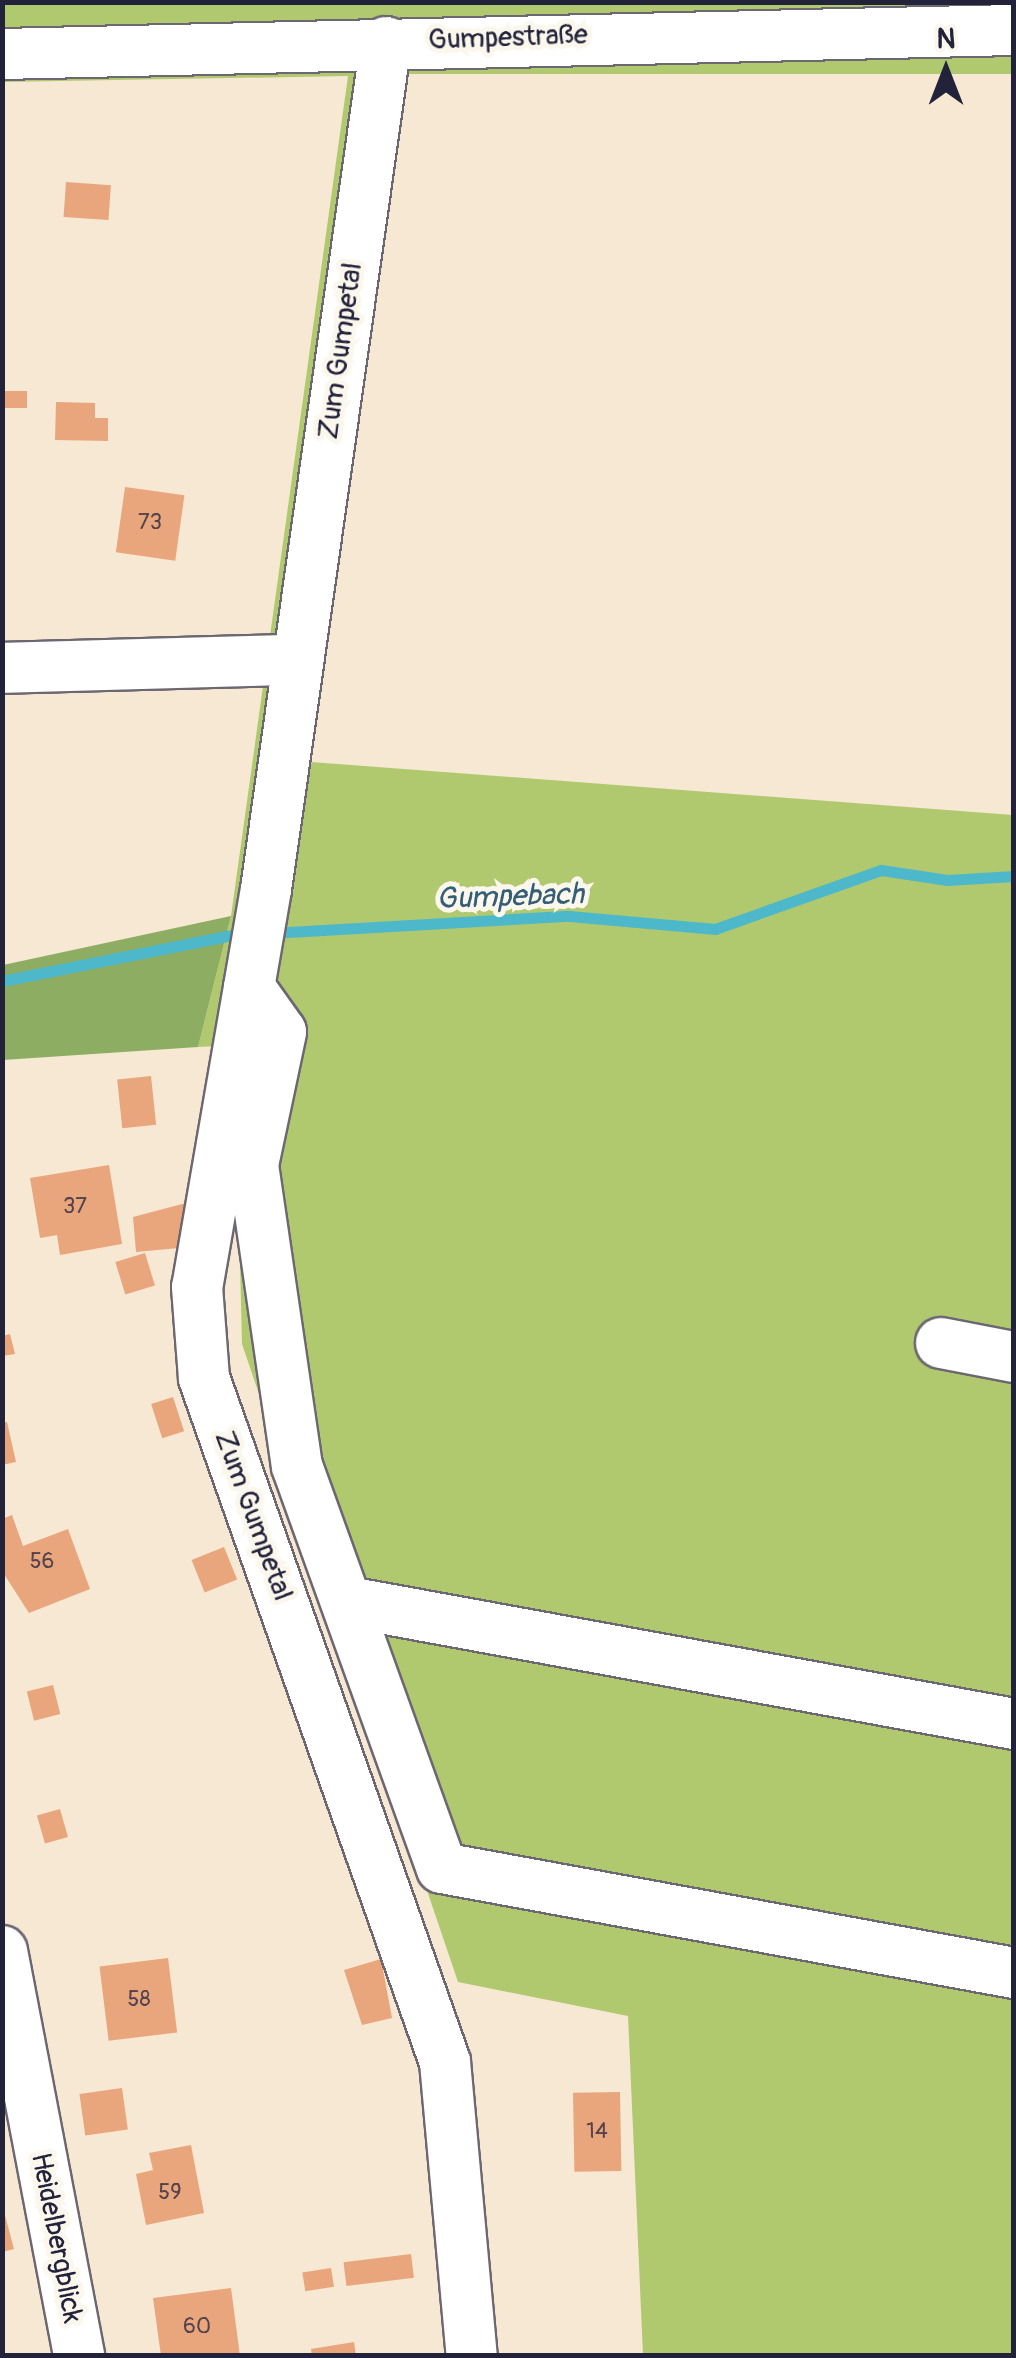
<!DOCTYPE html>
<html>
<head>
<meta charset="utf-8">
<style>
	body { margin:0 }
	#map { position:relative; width:1016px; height:2358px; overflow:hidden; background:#f6e8d3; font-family:Pangolin,sans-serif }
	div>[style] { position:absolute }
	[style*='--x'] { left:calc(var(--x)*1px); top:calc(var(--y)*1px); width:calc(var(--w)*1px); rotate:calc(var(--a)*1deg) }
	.green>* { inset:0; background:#b0c96f }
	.forest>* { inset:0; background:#8cad62 }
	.stream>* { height:11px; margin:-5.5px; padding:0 5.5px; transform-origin:5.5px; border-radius:5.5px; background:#4eb8cb }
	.building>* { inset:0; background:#e9a67d; transform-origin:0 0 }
	.roads { filter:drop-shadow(2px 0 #6c6770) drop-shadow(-2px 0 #6c6770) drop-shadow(0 2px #6c6770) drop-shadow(0 -2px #6c6770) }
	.minor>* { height:50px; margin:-25px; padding:0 25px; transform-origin:25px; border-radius:25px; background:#fff }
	span { translate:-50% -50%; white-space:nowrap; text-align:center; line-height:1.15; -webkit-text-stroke:10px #fbf7ec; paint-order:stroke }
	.number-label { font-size:22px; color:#54434c }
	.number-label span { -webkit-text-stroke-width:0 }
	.street-label { font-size:28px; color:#22223b }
	.water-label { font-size:30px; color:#345e75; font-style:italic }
	.frame { position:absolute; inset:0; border:5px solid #22223b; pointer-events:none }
	.north { position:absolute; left:896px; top:20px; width:100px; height:100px; -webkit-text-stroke:8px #fbf7ec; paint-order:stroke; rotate:0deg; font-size:28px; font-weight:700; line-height:40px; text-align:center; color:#22223b }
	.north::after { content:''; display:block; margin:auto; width:35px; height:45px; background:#22223b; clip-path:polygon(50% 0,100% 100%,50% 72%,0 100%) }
</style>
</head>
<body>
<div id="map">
	<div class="green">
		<i style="clip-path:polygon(2px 3px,1013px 3px,1013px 74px,400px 74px,311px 762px,1013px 815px,1013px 2355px,643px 2355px,628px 2016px,458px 1982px,242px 1344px,238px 1182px,261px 1044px,198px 1047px,231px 916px,348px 76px,3px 82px)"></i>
	</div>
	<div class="forest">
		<i style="clip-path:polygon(231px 916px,198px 1047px,3px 1060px,3px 965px)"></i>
	</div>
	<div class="stream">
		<i style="--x:271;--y:933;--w:298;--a:-3.3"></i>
		<i style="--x:569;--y:916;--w:147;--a:5.1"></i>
		<i style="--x:715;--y:929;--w:176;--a:-19.6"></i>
		<i style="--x:881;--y:870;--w:67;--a:8.6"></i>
		<i style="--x:947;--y:880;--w:67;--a:-3.4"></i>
		<i style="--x:2;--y:981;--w:250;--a:-11.3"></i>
	</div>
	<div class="building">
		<i style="left:66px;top:182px;width:45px;height:35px;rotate:4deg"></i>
		<i style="left:2px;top:391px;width:25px;height:17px"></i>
		<i style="clip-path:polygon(56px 402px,95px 403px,95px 418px,108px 418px,108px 441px,55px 440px)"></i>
		<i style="left:125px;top:487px;width:60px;height:66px;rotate:8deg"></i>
		<i style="left:151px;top:1076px;width:49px;height:34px;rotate:84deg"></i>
		<i style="clip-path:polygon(109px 1165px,122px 1244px,60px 1255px,57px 1235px,40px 1238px,30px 1178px)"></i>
		<i style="clip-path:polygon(186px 1203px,179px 1248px,136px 1252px,133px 1217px)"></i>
		<i style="left:145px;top:1253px;width:34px;height:31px;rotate:73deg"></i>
		<i style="clip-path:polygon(10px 1334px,15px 1354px,2px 1356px,2px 1336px)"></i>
		<i style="left:173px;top:1397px;width:36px;height:23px;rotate:72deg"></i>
		<i style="clip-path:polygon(7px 1422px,16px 1462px,2px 1465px,2px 1423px)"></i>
		<i style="clip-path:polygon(12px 1515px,23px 1546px,68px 1529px,90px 1589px,29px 1613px,2px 1571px,2px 1519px)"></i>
		<i style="left:224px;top:1547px;width:35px;height:35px;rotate:68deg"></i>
		<i style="left:53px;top:1685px;width:30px;height:27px;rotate:76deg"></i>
		<i style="left:60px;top:1809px;width:29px;height:24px;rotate:74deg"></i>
		<i style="left:168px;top:1958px;width:75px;height:69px;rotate:83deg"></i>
		<i style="clip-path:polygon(381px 1959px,392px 2018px,362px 2025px,344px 1970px)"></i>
		<i style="left:122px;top:2088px;width:42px;height:43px;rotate:82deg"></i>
		<i style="left:620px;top:2092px;width:79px;height:47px;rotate:89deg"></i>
		<i style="clip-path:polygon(191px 2145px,204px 2213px,146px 2225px,136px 2174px,153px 2170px,149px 2153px)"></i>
		<i style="clip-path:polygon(2px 2204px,14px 2249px,2px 2252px)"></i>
		<i style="left:411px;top:2254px;width:24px;height:68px;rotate:83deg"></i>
		<i style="left:331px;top:2268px;width:19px;height:29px;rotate:81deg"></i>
		<i style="clip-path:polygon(231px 2288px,240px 2356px,161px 2356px,153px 2298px)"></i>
		<i style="clip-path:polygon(354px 2342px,356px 2356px,312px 2356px,311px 2349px)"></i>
	</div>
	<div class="roads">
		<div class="minor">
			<i style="--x:386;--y:42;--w:855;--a:98.06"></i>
			<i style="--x:266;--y:889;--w:404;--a:99.8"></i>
			<i style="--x:197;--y:1287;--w:91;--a:85.6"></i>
			<i style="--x:204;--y:1378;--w:725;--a:70.59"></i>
			<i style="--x:445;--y:2062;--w:295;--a:84.8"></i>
			<i style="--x:2;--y:54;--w:1012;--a:-1.36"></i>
			<i style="--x:2;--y:668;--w:294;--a:-1.6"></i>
			<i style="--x:249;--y:987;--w:55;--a:54.6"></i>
			<i style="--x:281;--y:1032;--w:136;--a:101.9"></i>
			<i style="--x:253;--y:1165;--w:304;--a:81.7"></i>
			<i style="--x:297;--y:1466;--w:427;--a:70.2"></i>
			<i style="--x:442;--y:1868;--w:582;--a:10.4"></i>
			<i style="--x:941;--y:1343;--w:74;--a:10.9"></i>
			<i style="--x:348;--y:1602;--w:677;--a:10.38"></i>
			<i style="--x:2;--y:1951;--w:412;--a:79.2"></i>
		</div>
	</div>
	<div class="number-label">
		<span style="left:150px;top:523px">73</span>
		<span style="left:75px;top:1207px">37</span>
		<span style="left:42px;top:1562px">56</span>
		<span style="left:139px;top:2000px">58</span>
		<span style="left:597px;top:2132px">14</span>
		<span style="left:170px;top:2193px">59</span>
		<span style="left:197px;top:2327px">60</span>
	</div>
	<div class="street-label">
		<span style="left:508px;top:38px;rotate:-2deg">Gumpestraße</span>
		<span style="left:341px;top:351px;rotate:-82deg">Zum Gumpetal</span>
		<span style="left:253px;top:1516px;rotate:70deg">Zum Gumpetal</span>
		<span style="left:56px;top:2238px;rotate:79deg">Heidelbergblick</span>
	</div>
	<div class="water-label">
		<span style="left:510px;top:897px;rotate:-2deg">Gumpebach</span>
	</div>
	<div class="frame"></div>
	<div class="north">N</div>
</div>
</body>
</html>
